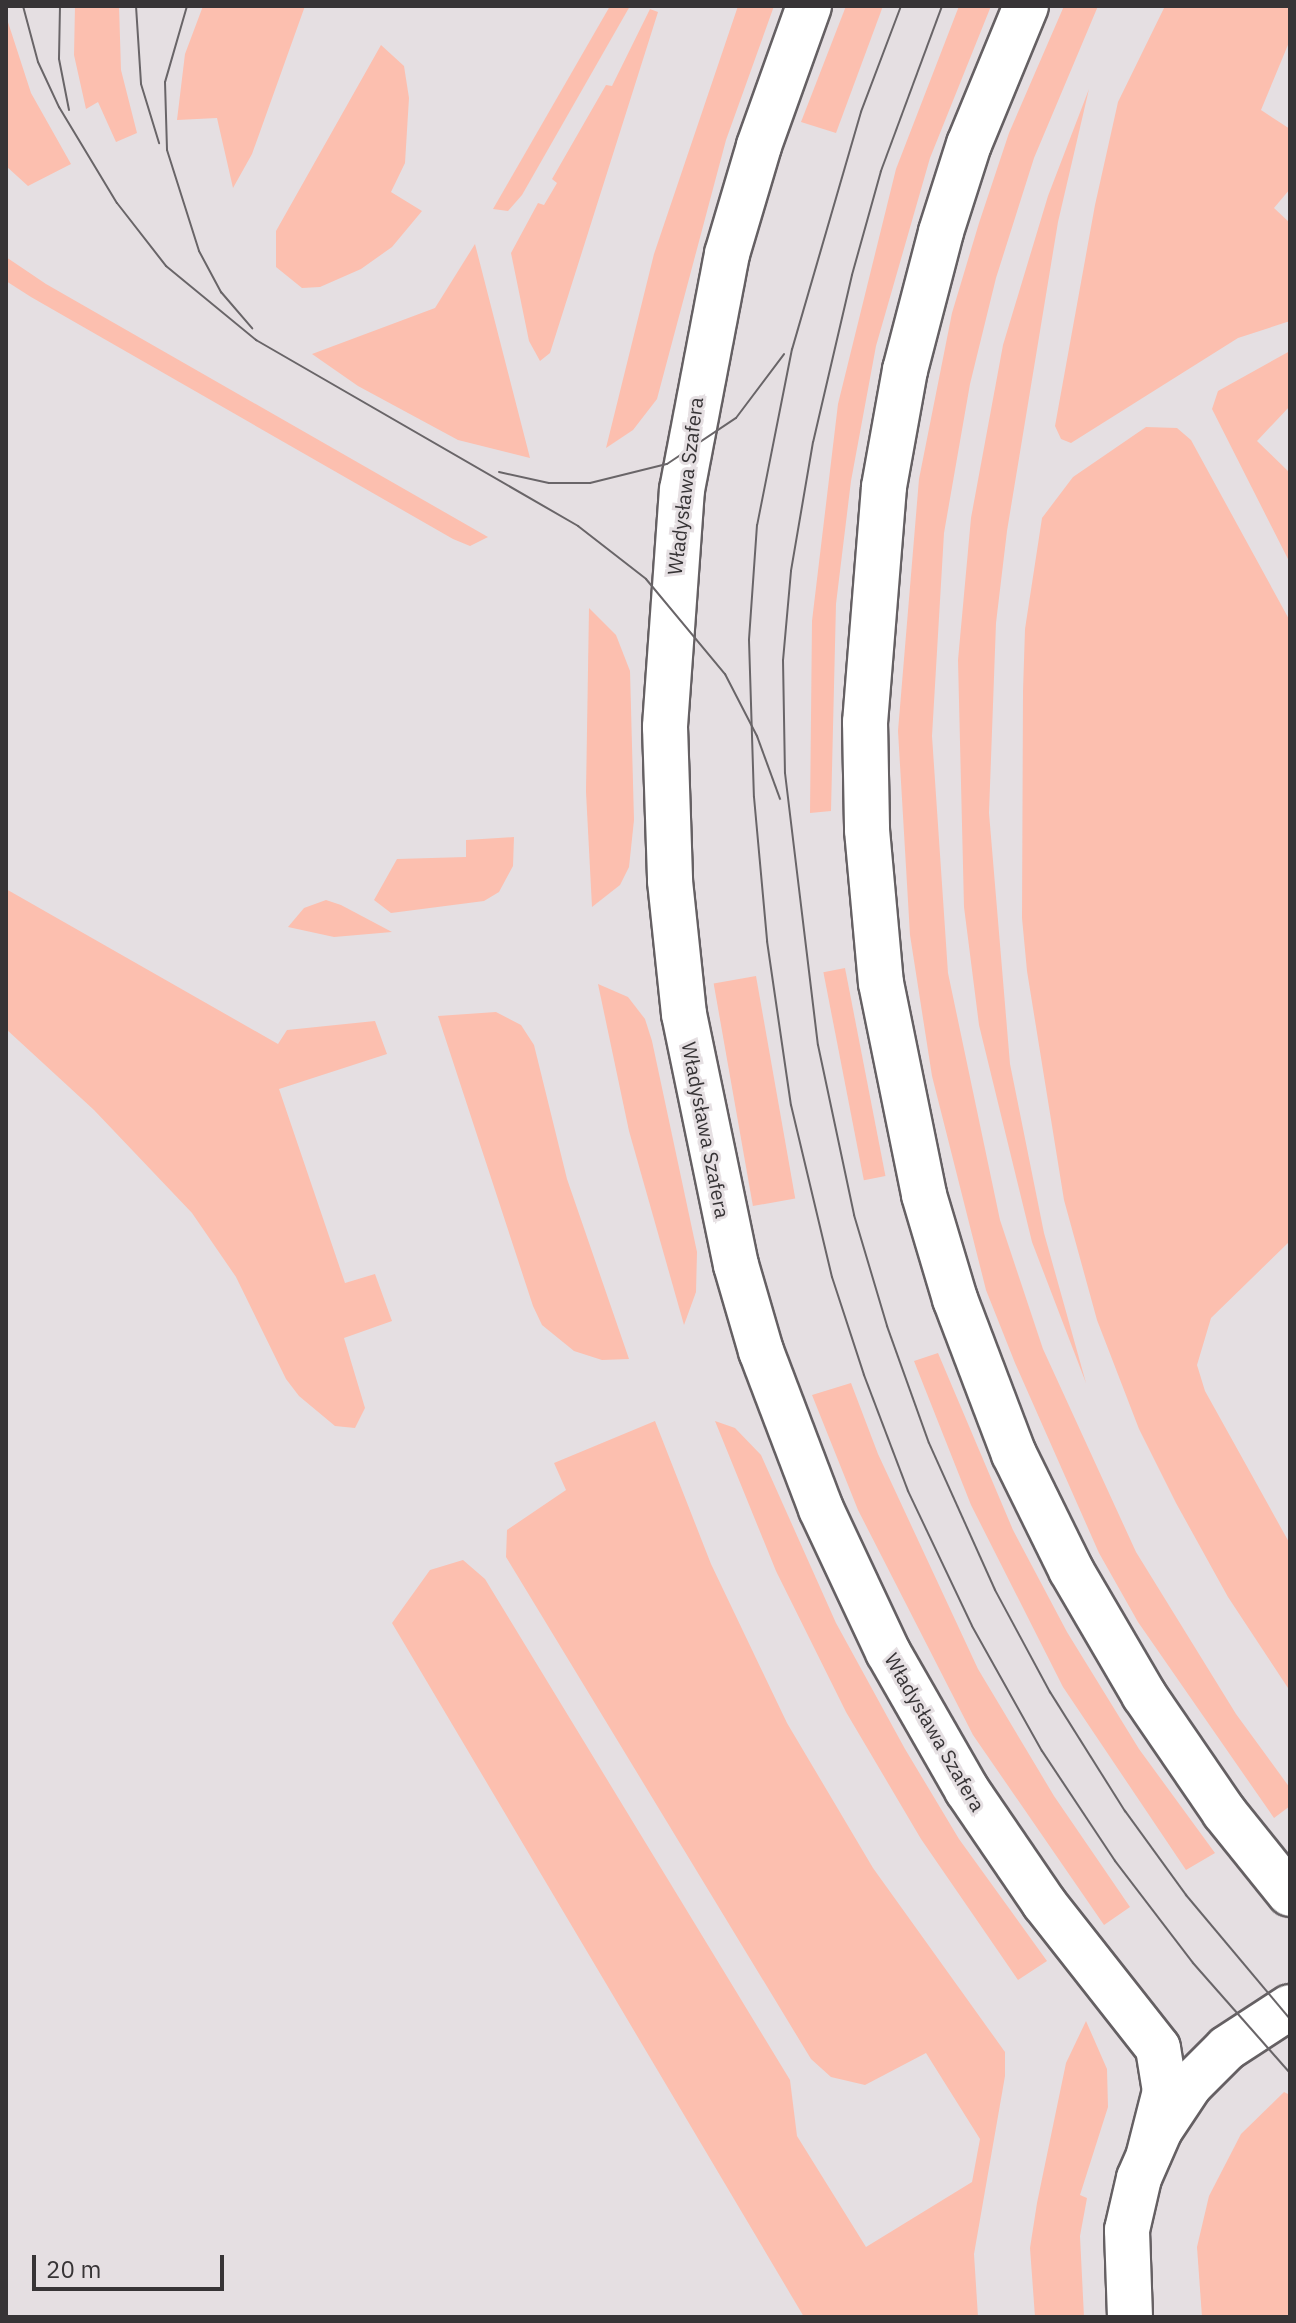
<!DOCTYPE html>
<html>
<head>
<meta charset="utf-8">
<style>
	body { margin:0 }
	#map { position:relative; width:1296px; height:2323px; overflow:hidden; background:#e5dfe2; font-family:"IBM Plex Sans",sans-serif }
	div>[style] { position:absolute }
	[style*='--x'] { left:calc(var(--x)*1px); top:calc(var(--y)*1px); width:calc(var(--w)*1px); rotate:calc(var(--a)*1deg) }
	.green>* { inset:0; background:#fcbfaf; transform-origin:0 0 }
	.roads { filter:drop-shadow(2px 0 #656063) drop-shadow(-2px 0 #656063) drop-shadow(0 2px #656063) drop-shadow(0 -2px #656063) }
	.secondary>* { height:44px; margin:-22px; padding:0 22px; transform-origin:22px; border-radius:22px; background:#fff }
	.tram>* { height:2px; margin:-1px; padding:0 1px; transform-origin:1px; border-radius:1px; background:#696568 }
	span { translate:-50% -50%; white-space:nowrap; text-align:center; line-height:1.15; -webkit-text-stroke:6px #e5dfe2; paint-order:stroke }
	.street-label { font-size:20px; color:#373436 }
	.frame { position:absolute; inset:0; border:8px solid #373436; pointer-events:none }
	.scale { position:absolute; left:32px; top:2255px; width:192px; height:36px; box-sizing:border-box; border:4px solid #373436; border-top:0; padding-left:10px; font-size:24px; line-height:28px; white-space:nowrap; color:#373436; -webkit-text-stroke:6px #e5dfe2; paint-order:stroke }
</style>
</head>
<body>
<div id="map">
	<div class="green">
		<i style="clip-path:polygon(75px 6px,119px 6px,121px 70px,137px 133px,116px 142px,98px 102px,86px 109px,74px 55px)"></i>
		<i style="clip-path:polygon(203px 6px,305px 6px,252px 154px,233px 188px,217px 118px,177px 120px,185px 54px)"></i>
		<i style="clip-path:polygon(610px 6px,630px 6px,522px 195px,508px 211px,493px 209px)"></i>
		<i style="clip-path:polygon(738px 6px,774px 6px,726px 140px,657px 399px,633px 430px,606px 448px,654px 254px)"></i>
		<i style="clip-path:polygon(846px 6px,883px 6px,836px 133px,801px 122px)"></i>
		<i style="clip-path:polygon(959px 6px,991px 6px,930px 158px,876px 346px,851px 481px,836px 604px,831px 811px,810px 813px,812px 621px,838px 404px,896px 169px)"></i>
		<i style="clip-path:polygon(1064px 6px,1098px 6px,1034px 158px,996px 278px,970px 384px,944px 533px,932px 736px,948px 973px,1000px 1220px,1043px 1349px,1136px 1552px,1236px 1714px,1290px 1788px,1290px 1806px,1274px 1818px,1138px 1622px,1099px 1553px,1015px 1363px,986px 1290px,932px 1076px,910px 935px,898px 731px,919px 479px,952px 313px,979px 223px,1009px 133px)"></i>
		<i style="clip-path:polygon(1165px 6px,1290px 6px,1290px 40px,1261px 110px,1290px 129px,1290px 189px,1274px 208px,1290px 223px,1290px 321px,1238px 338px,1071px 443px,1061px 439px,1055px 426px,1095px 205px,1118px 102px)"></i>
		<i style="clip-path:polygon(650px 9px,658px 12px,550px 353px,540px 361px,529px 341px,511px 253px,538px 203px,544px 205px,557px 183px,552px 179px,606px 85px,612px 86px)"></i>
		<i style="clip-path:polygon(6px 16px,31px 93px,71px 164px,28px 186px,6px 166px)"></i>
		<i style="clip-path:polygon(381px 45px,404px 66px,409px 98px,405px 163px,391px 192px,422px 211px,392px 247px,361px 269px,320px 287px,302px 288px,276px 267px,276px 231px)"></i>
		<i style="clip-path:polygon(1089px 89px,1058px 222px,1007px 531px,996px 623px,989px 813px,1010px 1064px,1044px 1233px,1086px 1383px,1032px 1242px,979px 1025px,964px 907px,958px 660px,971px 518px,1003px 345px,1048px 196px)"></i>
		<i style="clip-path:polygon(475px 244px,530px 458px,458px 440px,358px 386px,312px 354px,435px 308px)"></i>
		<i style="clip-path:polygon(6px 257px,46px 284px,488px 537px,470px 546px,453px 539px,31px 297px,6px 281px)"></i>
		<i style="clip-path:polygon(1290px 351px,1290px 406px,1257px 441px,1290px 473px,1290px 563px,1212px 409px,1218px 391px)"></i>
		<i style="clip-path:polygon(1146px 427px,1177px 428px,1191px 440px,1290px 621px,1290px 1241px,1211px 1318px,1197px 1365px,1205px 1391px,1290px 1544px,1290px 1691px,1228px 1597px,1176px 1503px,1139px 1429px,1097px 1320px,1064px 1200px,1027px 971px,1022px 918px,1023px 691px,1025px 629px,1042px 518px,1073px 477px)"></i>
		<i style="clip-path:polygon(589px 608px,616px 635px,630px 671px,634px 820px,629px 867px,620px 885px,592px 907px,586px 792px)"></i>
		<i style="clip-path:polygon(514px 837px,513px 866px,499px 892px,484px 901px,391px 913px,374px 900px,397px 859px,466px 857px,466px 840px)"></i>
		<i style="clip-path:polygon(6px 889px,278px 1044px,287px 1030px,375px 1021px,387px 1054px,279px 1089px,345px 1283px,375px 1274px,392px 1321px,344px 1338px,365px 1408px,355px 1428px,335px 1426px,299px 1396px,286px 1379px,236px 1277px,192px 1213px,94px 1110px,6px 1029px)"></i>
		<i style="clip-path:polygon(326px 900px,341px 905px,392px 932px,334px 937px,288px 927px,304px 908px)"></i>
		<i style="left:845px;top:968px;width:212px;height:22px;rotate:79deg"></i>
		<i style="left:756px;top:976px;width:226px;height:43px;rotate:80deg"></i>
		<i style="clip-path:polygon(598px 984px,628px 997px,645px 1019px,652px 1041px,697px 1252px,696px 1292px,684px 1325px,629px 1131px)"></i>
		<i style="clip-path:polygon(496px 1012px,521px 1025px,534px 1045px,567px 1179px,629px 1359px,602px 1360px,574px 1351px,542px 1325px,533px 1306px,438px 1016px)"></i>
		<i style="clip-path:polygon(938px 1353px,1013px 1530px,1067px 1632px,1139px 1749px,1215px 1853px,1186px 1870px,1063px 1687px,971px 1505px,914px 1361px)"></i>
		<i style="clip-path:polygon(851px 1383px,878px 1454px,978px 1669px,1054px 1796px,1130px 1907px,1104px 1925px,973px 1735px,858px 1510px,812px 1395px)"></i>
		<i style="clip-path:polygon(655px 1421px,711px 1564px,787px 1723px,873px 1868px,1005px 2052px,1005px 2076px,974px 2254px,978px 2317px,804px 2317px,392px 1623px,430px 1570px,463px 1560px,485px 1579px,790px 2080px,797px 2136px,866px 2247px,972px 2182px,980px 2139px,926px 2053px,865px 2085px,831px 2077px,811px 2059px,506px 1557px,507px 1530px,566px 1490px,554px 1463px)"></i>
		<i style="clip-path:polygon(715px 1421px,735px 1428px,761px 1455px,836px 1623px,905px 1749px,959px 1839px,1047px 1961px,1018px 1980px,921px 1839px,846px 1712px,776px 1571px)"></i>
		<i style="clip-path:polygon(1086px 2021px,1107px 2069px,1108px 2107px,1080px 2195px,1087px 2198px,1080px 2236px,1084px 2317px,1035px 2317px,1030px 2248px,1037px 2203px,1066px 2063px)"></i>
		<i style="clip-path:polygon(1284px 2092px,1290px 2095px,1290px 2317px,1202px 2317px,1197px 2247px,1209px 2196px,1241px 2134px)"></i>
	</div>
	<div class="roads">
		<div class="secondary">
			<i style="--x:809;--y:6;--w:149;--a:109.7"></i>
			<i style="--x:759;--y:146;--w:113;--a:106.5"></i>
			<i style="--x:727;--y:254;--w:239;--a:100.8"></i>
			<i style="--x:682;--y:489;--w:239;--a:94.1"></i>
			<i style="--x:665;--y:727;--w:154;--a:88.1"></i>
			<i style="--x:670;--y:881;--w:134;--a:84"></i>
			<i style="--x:684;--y:1014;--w:256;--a:78.3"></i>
			<i style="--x:736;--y:1265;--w:90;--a:73.8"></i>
			<i style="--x:761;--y:1351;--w:169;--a:69.2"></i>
			<i style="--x:821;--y:1509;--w:158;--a:64.9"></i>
			<i style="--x:888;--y:1652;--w:159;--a:60.2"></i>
			<i style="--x:967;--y:1790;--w:137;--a:55.7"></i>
			<i style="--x:1044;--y:1903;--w:184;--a:51.8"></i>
			<i style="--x:1158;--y:2048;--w:44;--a:80.8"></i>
			<i style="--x:1165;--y:2091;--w:65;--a:104.3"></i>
			<i style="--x:1026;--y:6;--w:149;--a:112.4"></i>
			<i style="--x:969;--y:144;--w:92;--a:107.7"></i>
			<i style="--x:941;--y:232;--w:143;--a:104.6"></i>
			<i style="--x:905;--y:370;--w:119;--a:100.2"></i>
			<i style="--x:884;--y:487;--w:236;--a:94.6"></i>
			<i style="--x:865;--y:722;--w:108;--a:88.9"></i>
			<i style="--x:867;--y:830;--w:154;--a:84.8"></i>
			<i style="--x:881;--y:983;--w:216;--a:78.5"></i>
			<i style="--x:924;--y:1195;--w:109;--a:73.4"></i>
			<i style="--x:955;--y:1299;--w:166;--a:69.2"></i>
			<i style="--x:1014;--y:1454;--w:129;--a:63.8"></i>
			<i style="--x:1071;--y:1570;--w:145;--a:59.7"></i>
			<i style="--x:1144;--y:1695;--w:142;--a:55.6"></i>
			<i style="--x:1224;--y:1812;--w:105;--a:51.2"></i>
			<i style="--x:1130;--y:2317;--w:87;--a:-92"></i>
			<i style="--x:1127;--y:2230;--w:53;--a:-77"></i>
			<i style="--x:1139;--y:2178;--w:52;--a:-66.4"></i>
			<i style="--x:1160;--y:2130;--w:54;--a:-56.3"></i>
			<i style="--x:1190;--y:2085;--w:52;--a:-45"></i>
			<i style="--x:1227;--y:2048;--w:75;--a:-33.1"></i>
		</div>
	</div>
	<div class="tram">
		<i style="--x:23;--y:6;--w:58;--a:75"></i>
		<i style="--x:38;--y:62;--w:50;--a:65"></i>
		<i style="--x:59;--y:107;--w:112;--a:58.9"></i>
		<i style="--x:117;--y:203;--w:80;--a:52.1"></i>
		<i style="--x:166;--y:266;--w:117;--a:39.4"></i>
		<i style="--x:256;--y:340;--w:372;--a:30"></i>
		<i style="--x:578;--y:526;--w:86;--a:37.9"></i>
		<i style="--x:646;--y:579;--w:124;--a:50.3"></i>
		<i style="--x:725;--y:674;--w:70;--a:62.7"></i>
		<i style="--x:757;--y:736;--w:67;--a:69.9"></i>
		<i style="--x:60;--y:6;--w:53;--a:91.1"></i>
		<i style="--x:59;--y:59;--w:52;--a:78.9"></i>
		<i style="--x:136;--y:6;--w:78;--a:86.3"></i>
		<i style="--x:141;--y:84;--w:62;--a:73"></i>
		<i style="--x:187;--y:6;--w:79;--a:106.1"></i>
		<i style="--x:165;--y:82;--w:68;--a:88.3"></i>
		<i style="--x:167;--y:150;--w:106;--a:72.4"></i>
		<i style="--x:199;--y:251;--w:47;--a:61.8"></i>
		<i style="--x:221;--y:292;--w:48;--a:49.3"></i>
		<i style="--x:901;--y:6;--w:113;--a:110.7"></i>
		<i style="--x:861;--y:112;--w:247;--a:106.2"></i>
		<i style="--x:792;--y:349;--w:179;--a:101.2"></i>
		<i style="--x:757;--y:525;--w:115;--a:94"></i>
		<i style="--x:749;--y:640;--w:157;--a:88.2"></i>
		<i style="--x:754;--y:797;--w:145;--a:84.8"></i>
		<i style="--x:767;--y:941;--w:166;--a:81.7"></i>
		<i style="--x:791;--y:1105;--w:177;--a:76.6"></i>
		<i style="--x:832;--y:1277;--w:103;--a:71.9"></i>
		<i style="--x:864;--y:1375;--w:124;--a:69.2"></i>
		<i style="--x:908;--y:1491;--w:149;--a:64.6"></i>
		<i style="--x:972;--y:1626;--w:143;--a:60.8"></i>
		<i style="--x:1042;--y:1751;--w:132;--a:56.4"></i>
		<i style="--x:1115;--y:1861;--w:128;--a:52.6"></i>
		<i style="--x:1193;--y:1963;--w:147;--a:48.6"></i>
		<i style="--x:942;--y:6;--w:176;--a:110.3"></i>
		<i style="--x:881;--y:171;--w:108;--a:105.6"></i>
		<i style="--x:852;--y:275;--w:171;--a:103.1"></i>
		<i style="--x:813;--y:442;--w:131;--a:99.7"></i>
		<i style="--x:791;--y:571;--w:89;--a:95.1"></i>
		<i style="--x:783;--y:660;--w:113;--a:89"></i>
		<i style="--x:785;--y:773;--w:274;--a:83.1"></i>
		<i style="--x:818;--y:1045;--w:174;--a:78"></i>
		<i style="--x:854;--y:1215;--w:116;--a:73.4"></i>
		<i style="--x:887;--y:1326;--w:124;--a:70.3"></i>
		<i style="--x:929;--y:1443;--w:161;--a:65.8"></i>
		<i style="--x:995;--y:1590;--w:116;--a:61.7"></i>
		<i style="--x:1050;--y:1692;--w:141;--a:57.8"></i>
		<i style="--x:1125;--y:1811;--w:104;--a:54"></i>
		<i style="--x:1186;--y:1895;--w:162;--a:50"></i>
		<i style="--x:499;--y:472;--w:51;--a:12.4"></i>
		<i style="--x:549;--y:483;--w:41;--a:0"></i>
		<i style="--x:590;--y:483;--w:79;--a:-13.9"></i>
		<i style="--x:667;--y:464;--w:83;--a:-33.7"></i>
		<i style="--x:736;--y:418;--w:80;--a:-53.1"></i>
	</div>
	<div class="street-label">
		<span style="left:685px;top:486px;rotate:-83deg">Władysława Szafera</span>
		<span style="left:706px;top:1130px;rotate:79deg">Władysława Szafera</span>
		<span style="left:935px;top:1732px;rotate:60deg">Władysława Szafera</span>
	</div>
	<div class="frame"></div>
	<div class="scale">20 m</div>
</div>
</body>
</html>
